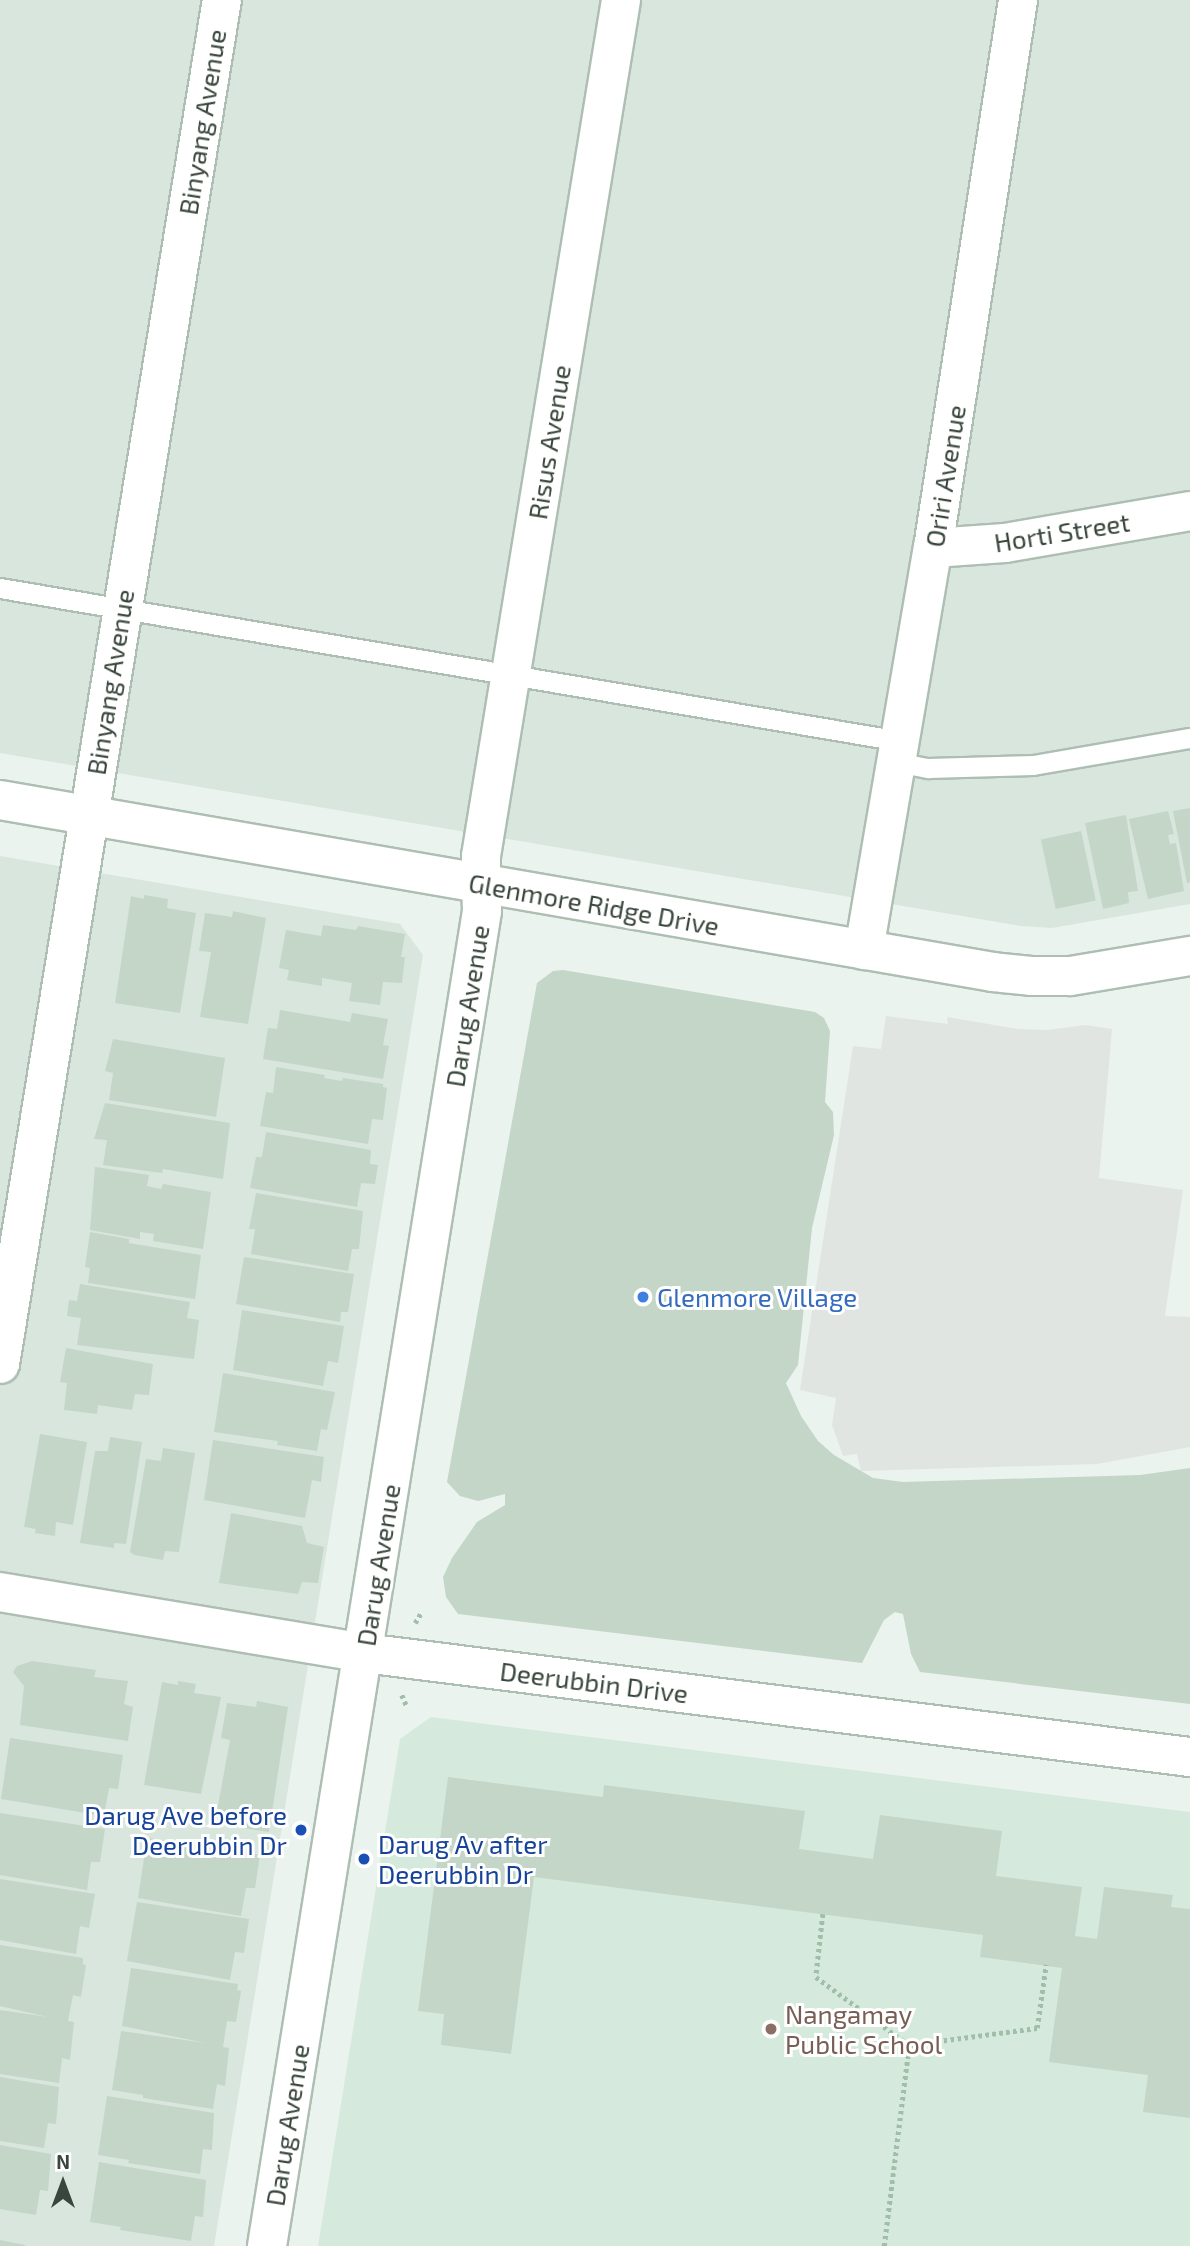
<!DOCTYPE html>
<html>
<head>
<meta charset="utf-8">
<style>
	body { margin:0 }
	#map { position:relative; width:1190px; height:2246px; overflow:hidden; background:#eaf3ed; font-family:"Exo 2",sans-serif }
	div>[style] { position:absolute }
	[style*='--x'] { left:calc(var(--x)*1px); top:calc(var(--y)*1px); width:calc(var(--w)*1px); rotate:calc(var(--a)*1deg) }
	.residential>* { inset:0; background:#d9e6dd }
	.education>* { inset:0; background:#d5eadd }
	.parking>* { inset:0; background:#e1e5e2 }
	.building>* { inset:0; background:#c3d6c8; transform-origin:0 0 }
	.path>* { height:4.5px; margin-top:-2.25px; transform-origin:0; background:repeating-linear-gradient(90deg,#a0bea9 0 3.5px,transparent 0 7px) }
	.roads { filter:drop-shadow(2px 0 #adbeb2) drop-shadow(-2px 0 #adbeb2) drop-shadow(0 2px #adbeb2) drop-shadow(0 -2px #adbeb2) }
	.service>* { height:19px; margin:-9.5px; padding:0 9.5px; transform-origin:9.5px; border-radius:9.5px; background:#fff }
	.minor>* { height:38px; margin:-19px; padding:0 19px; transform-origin:19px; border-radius:19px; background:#fff }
	.tertiary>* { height:38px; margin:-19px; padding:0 19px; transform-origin:19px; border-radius:19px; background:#fff }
	.dots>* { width:19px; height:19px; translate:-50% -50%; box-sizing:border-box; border:4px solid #fff; border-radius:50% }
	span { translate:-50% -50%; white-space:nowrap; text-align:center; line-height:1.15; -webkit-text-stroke:6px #fff; paint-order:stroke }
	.street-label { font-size:26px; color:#39463c }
	.shop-label { font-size:26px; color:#366cbe }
	.left { translate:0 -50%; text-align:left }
	.transit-label { font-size:26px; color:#164399 }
	.right { translate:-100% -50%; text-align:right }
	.education-label { font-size:26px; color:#785e54 }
	.north { position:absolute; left:28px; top:2148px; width:70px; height:70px; -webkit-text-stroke:5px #fff; paint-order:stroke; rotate:0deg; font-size:19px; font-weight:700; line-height:28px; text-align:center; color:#39463c }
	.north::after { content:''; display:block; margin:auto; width:24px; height:32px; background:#39463c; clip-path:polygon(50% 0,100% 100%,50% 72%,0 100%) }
</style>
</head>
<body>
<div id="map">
	<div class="residential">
		<i style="clip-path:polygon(0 0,1190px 0,1190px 904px,1052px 928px,1021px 926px,0 753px)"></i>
		<i style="clip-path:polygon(0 856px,400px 924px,423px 955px,214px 2246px,0 2246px)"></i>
	</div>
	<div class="education">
		<i style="clip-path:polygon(431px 1717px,1190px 1812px,1190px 2246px,318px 2246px,400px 1739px)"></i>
	</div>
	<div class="parking">
		<i style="clip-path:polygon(886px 1016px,948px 1024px,947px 1017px,1018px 1029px,1048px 1030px,1085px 1025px,1112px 1029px,1099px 1178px,1183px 1190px,1165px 1316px,1190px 1317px,1190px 1447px,1097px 1464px,861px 1471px,857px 1454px,843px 1456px,832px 1425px,836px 1398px,800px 1390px,853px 1046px,881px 1049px)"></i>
	</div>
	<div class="building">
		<i style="clip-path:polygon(1190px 808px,1190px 882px,1187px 883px,1173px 811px)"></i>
		<i style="clip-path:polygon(1168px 811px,1174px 834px,1168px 835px,1170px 844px,1176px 843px,1184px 891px,1148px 899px,1129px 819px)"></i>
		<i style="clip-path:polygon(1126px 815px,1138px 891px,1128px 892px,1129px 903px,1103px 909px,1085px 823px)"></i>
		<i style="left:1081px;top:831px;width:71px;height:41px;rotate:78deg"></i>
		<i style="clip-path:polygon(144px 895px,168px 899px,167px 908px,196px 913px,180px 1013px,115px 1003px,131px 896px,144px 899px)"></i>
		<i style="clip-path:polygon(233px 911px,266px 918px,248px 1024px,200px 1017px,211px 952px,199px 951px,205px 913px,232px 917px)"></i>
		<i style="clip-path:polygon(323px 925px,356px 930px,358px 926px,405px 934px,401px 957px,405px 957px,402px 983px,383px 982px,380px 1005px,349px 1001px,352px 983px,322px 978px,322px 986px,287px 980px,289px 970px,279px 968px,286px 930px,321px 936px)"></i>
		<i style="clip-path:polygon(563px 970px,815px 1012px,824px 1018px,830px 1031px,825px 1102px,833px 1112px,834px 1135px,812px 1228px,798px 1365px,786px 1383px,801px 1416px,818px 1441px,834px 1455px,873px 1478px,903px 1482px,1140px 1475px,1190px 1468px,1190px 1704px,920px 1672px,911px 1654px,903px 1614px,895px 1612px,884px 1620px,862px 1663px,458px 1614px,446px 1597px,443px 1577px,452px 1558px,477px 1522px,505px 1505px,505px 1494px,478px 1501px,460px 1496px,447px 1482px,537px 983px,553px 971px)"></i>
		<i style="clip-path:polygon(280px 1010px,350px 1022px,352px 1013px,388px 1019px,383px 1045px,389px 1046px,383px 1079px,263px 1059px,268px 1028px,277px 1029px)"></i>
		<i style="clip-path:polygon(113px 1039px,225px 1058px,216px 1117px,109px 1100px,113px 1073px,105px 1071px)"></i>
		<i style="clip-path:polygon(276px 1067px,325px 1075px,324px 1078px,342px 1081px,343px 1078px,383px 1084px,383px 1087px,387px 1088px,383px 1120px,372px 1119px,368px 1144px,260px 1126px,266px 1092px,273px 1093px)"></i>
		<i style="clip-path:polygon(105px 1103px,230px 1123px,223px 1179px,163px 1169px,162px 1173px,103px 1165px,107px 1140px,94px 1139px)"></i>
		<i style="clip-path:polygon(266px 1132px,371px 1150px,370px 1164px,378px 1165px,375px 1184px,361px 1183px,357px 1207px,250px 1188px,256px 1157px,262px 1157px)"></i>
		<i style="clip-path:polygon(95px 1167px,149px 1175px,147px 1186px,161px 1189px,163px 1184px,211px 1192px,203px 1249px,153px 1241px,154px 1234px,140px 1232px,140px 1239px,90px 1230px)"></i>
		<i style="clip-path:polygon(256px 1193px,363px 1211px,359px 1249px,352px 1249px,348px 1271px,251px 1254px,255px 1229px,249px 1229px)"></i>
		<i style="clip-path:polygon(90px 1232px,129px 1239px,129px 1243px,201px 1255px,195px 1299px,88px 1283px,90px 1268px,85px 1267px)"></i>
		<i style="clip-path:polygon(244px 1257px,354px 1274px,348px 1312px,341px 1312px,340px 1322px,236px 1304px)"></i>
		<i style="clip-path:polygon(80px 1284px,190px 1302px,187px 1318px,199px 1320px,194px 1359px,77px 1345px,81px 1318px,67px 1316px,69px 1300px,77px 1301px)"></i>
		<i style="clip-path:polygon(242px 1310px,344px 1326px,338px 1363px,328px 1361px,323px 1386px,233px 1370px)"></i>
		<i style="clip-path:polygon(66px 1348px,153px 1364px,149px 1395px,135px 1394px,132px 1410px,98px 1405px,97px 1414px,64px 1410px,67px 1383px,60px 1382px)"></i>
		<i style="clip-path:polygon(223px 1373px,335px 1392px,327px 1430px,321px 1429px,317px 1451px,277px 1445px,278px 1441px,214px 1432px)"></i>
		<i style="clip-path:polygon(40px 1434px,87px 1442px,73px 1525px,56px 1522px,55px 1536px,35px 1533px,36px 1529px,24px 1527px)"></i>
		<i style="clip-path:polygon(110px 1437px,142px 1442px,126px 1544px,114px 1543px,114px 1548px,80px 1543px,95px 1451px,108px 1451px)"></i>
		<i style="clip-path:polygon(213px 1440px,324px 1457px,321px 1482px,312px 1480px,305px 1518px,204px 1500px)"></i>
		<i style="clip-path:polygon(163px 1448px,195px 1453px,179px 1552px,165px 1551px,163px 1560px,134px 1555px,130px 1552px,146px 1459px,161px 1461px)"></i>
		<i style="clip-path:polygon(231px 1513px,302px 1526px,307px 1543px,324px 1547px,318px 1583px,302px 1582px,298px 1594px,219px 1583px)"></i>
		<i style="clip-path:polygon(32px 1661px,96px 1670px,94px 1677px,128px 1681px,124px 1704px,133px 1707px,128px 1741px,20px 1725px,24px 1686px,13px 1672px,17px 1666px)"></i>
		<i style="clip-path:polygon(178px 1681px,196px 1684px,194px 1693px,221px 1697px,201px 1794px,144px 1785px,162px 1682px,178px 1685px)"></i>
		<i style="clip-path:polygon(257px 1701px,288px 1707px,269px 1832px,236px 1827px,236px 1814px,217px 1811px,230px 1740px,221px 1738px,227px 1703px,256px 1707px)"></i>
		<i style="clip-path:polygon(10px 1738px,123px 1755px,118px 1789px,109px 1788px,104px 1816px,1px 1799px)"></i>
		<i style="clip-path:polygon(448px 1777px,603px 1797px,604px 1785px,805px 1811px,799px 1849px,873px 1859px,880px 1815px,1002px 1831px,996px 1876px,1082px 1887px,1075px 1936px,1097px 1939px,1104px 1887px,1173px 1895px,1171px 1907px,1190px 1909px,1190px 2118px,1143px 2112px,1148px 2075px,1049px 2062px,1062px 1968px,980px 1957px,983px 1935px,534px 1877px,511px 2054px,441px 2045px,444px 2014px,418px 2011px)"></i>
		<i style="clip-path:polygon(0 1813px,105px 1829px,100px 1862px,91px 1862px,87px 1890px,0 1875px)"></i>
		<i style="clip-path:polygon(147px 1838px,260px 1855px,255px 1888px,246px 1888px,241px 1916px,138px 1898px)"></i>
		<i style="clip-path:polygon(0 1879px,95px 1894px,89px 1928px,80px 1926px,76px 1954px,0 1940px)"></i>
		<i style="clip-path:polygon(137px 1902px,249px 1919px,244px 1953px,235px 1952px,230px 1980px,127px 1961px)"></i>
		<i style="clip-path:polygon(0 1945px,83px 1958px,83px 1964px,86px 1965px,81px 1997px,73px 1995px,68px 2021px,74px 2022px,70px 2060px,62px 2058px,59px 2083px,0 2074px,0 2010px,48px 2017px,0 2006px)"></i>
		<i style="clip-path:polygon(131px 1968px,238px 1984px,237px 1990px,241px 1991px,236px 2022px,227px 2021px,223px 2047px,229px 2048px,225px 2086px,217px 2084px,213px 2109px,143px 2098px,143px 2095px,112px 2090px,121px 2031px,206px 2043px,122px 2026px)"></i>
		<i style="clip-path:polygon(0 2077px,59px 2087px,56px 2124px,48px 2123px,44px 2148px,0 2141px)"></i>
		<i style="clip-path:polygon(107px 2096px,214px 2113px,212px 2150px,203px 2149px,200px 2174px,128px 2163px,129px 2160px,98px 2155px)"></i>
		<i style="clip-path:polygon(0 2145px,51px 2154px,48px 2191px,40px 2190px,36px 2215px,0 2209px)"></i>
		<i style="clip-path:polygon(99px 2162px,206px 2180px,203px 2217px,195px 2216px,191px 2241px,120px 2230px,121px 2227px,90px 2222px)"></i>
		<i style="clip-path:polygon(0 2240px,25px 2245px,25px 2246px,0 2246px)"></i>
	</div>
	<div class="path">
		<i style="--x:415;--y:1623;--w:12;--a:-59"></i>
		<i style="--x:402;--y:1695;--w:13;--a:67"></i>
		<i style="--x:823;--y:1914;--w:63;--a:96.3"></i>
		<i style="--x:816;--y:1977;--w:115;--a:36.2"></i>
		<i style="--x:909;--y:2045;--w:129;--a:-7.6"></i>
		<i style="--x:1037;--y:2028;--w:64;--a:-81.9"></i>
		<i style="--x:884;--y:2246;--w:203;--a:-82.9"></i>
	</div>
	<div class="roads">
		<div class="service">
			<i style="--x:0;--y:588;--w:913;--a:9.65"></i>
			<i style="--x:896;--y:762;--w:33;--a:11"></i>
			<i style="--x:928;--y:768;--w:105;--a:-1.6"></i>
			<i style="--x:1033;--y:765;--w:159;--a:-9.8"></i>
		</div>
		<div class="minor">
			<i style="--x:933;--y:548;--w:72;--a:-4"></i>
			<i style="--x:1005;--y:543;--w:188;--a:-9.8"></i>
			<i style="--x:481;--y:884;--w:28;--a:-90"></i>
			<i style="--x:481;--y:856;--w:867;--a:-80.71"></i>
			<i style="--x:864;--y:950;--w:408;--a:-80.3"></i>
			<i style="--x:933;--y:548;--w:555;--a:-81.18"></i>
			<i style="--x:0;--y:1364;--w:1382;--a:-80.76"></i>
			<i style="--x:0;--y:1592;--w:369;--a:9.5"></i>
			<i style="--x:364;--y:1653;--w:833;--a:7.18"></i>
		</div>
		<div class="tertiary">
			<i style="--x:0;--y:800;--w:1008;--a:9.83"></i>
			<i style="--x:993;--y:972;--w:38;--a:6"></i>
			<i style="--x:1031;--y:976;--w:39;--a:0"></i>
			<i style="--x:1070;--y:976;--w:122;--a:-9.5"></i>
			<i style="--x:267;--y:2246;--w:1352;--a:-80.85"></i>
			<i style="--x:482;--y:911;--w:27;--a:-92"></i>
		</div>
	</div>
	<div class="dots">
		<i style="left:643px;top:1297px;background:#3f7fe0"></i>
		<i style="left:301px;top:1830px;background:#1a4fb4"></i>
		<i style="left:364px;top:1859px;background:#1a4fb4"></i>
		<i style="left:771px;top:2029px;background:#8d6e63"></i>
	</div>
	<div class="street-label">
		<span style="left:202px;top:122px;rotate:-81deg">Binyang Avenue</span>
		<span style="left:549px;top:442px;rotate:-81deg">Risus Avenue</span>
		<span style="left:945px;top:476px;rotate:-81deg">Oriri Avenue</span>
		<span style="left:1062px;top:532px;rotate:-9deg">Horti Street</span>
		<span style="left:110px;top:682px;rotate:-81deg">Binyang Avenue</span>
		<span style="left:594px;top:904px;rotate:10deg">Glenmore Ridge Drive</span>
		<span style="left:467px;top:1006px;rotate:-81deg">Darug Avenue</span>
		<span style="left:378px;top:1565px;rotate:-81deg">Darug Avenue</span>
		<span style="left:594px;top:1682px;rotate:7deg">Deerubbin Drive</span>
		<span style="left:287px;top:2125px;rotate:-81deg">Darug Avenue</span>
	</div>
	<div class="shop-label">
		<span class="left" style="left:657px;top:1297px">Glenmore Village</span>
	</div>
	<div class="transit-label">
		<span class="right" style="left:287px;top:1830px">Darug Ave before<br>Deerubbin Dr</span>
		<span class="left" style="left:378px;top:1859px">Darug Av after<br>Deerubbin Dr</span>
	</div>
	<div class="education-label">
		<span class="left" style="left:785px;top:2029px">Nangamay<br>Public School</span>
	</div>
	<div class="north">N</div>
</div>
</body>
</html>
